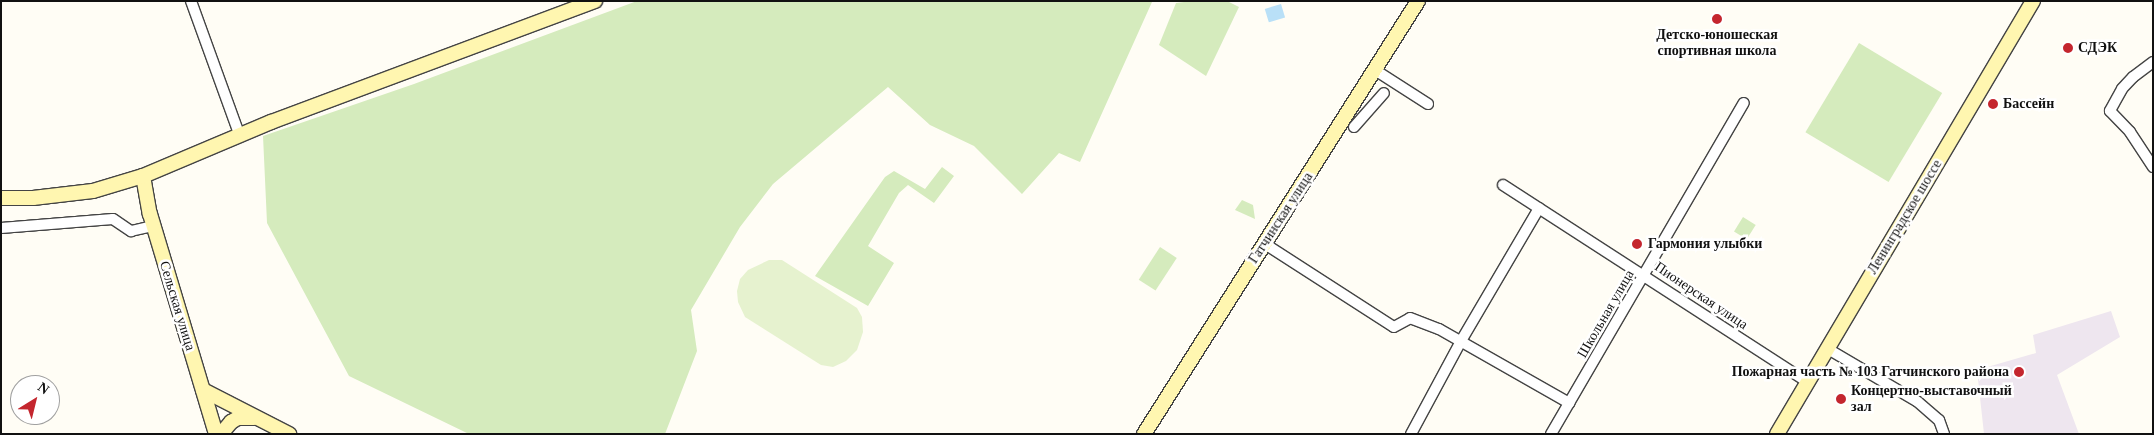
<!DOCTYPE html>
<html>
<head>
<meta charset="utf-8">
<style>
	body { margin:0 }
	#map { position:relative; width:2154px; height:435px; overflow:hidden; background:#fffdf5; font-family:Georgia,serif }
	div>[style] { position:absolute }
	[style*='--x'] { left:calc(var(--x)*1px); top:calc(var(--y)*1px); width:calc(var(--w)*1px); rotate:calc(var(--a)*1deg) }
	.industrial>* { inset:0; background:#eee6ef }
	.green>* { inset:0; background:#d5ebbd; transform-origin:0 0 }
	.pitch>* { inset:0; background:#e6f2cf }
	.water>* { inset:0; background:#b9e0f7; transform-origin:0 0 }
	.roads { filter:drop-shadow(1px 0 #444) drop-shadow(-1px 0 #444) drop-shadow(0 1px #444) drop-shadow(0 -1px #444) }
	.street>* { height:10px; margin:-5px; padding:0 5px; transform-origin:5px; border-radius:5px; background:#fff }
	.secondary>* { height:14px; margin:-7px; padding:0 7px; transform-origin:7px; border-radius:7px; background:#fff6b0 }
	.dots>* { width:14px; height:14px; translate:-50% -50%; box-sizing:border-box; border:2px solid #fff; border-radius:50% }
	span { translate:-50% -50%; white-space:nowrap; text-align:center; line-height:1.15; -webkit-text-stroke:5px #fff; paint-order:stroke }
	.poi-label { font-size:14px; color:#111; font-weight:700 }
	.left { translate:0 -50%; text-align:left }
	.right { translate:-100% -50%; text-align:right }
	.street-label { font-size:14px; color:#111 }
	.frame { position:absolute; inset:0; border:2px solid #111; pointer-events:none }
	.north { position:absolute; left:10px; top:375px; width:50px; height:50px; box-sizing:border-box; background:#fff; border:1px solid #a0a0a0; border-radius:50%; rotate:36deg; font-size:14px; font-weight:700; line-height:20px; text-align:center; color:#111 }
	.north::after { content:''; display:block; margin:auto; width:18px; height:22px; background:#c4262e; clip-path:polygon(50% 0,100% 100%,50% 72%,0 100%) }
</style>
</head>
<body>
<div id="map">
	<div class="industrial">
		<i style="clip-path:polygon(2111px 311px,2120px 337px,2057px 375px,2079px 434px,1984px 434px,1977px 370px,2036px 353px,2033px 335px)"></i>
	</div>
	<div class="green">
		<i style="clip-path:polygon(637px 1px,1152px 1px,1152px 2px,1080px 162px,1059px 153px,1022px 194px,974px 146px,930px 125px,888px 87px,773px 184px,740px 227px,691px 310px,697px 351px,665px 434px,469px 434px,349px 376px,267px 223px,263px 136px,414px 84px)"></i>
		<i style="clip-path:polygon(1192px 1px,1227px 1px,1239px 7px,1206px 76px,1159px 45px,1176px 3px)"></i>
		<i style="left:1859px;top:43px;width:97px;height:104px;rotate:31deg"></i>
		<i style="clip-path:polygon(942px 167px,954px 176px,934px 203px,908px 185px,899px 193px,868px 246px,894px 263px,868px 306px,815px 276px,885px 177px,894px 171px,925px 189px)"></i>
		<i style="clip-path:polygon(1242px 200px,1253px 205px,1255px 219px,1235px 210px)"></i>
		<i style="left:1743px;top:217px;width:15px;height:17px;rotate:32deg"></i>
		<i style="left:1160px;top:247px;width:20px;height:39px;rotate:33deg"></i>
	</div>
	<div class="pitch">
		<i style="clip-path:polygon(769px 260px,782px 260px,857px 308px,862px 317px,863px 332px,857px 350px,846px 361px,833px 367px,821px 365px,745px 317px,738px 302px,737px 291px,740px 279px,748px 270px)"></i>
	</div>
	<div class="water">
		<i style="left:1281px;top:4px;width:14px;height:17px;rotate:73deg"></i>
	</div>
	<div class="roads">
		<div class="street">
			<i style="--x:191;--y:1;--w:144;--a:70.1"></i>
			<i style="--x:2153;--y:62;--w:25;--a:143"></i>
			<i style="--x:2133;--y:77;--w:16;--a:133"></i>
			<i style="--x:2122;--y:89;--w:25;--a:119"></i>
			<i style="--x:2110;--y:111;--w:29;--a:46"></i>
			<i style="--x:2130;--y:132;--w:42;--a:56.7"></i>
			<i style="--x:1375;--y:70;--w:63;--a:32.7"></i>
			<i style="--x:1354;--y:127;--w:45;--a:-48.6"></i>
			<i style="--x:1503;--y:185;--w:363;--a:32.9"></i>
			<i style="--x:1;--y:228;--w:112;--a:-4.6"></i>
			<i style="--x:113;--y:219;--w:22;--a:34"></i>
			<i style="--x:131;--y:231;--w:23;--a:-13"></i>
			<i style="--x:1265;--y:244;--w:153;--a:32.8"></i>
			<i style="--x:1394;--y:327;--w:18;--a:-29"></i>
			<i style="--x:1410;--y:318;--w:31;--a:21"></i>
			<i style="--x:1439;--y:329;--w:150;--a:29.6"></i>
			<i style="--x:1828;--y:349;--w:104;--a:30.5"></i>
			<i style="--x:1918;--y:402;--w:28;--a:41"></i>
			<i style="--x:1939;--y:420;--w:15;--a:70"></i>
			<i style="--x:1411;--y:434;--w:106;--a:-61.7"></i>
			<i style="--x:1461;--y:341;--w:154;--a:-59.6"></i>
			<i style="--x:1551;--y:434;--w:383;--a:-59.8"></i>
		</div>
		<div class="secondary">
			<i style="--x:143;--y:176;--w:39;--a:80"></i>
			<i style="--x:150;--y:214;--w:230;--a:73.3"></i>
			<i style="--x:1;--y:198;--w:32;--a:0"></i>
			<i style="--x:33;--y:198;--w:60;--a:-6.7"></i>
			<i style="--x:93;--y:191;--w:52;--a:-16.7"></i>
			<i style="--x:143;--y:176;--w:139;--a:-22.9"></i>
			<i style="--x:271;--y:122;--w:346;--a:-20.5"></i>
			<i style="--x:203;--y:390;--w:97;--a:27.1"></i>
			<i style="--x:221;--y:434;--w:16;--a:-50"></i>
			<i style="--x:231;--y:422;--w:8;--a:-30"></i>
			<i style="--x:238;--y:418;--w:16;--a:0"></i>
			<i style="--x:1144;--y:434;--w:512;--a:-57.67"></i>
			<i style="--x:1777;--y:434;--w:503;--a:-59.41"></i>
		</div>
	</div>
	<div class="dots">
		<i style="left:1717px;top:19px;background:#c4262e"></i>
		<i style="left:2068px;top:48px;background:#c4262e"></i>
		<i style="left:1993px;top:104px;background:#c4262e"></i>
		<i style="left:1637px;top:244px;background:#c4262e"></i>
		<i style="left:2019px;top:372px;background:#c4262e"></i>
		<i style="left:1841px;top:399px;background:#c4262e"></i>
	</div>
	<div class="poi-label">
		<span style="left:1717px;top:43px">Детско-юношеская<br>спортивная школа</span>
		<span class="left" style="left:2078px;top:48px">СДЭК</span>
		<span class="left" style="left:2003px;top:104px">Бассейн</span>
		<span class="left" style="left:1648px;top:244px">Гармония улыбки</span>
		<span class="right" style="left:2009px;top:372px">Пожарная часть № 103 Гатчинского района</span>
		<span class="left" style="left:1851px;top:399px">Концертно-выставочный<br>зал</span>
	</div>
	<div class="street-label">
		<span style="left:1905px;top:217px;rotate:-59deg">Ленинградское шоссе</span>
		<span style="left:1281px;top:218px;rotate:-57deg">Гатчинская улица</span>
		<span style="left:1701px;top:296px;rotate:34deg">Пионерская улица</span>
		<span style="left:177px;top:306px;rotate:73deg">Сельская улица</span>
		<span style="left:1606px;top:314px;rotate:-60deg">Школьная улица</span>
	</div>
	<div class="frame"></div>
	<div class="north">N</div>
</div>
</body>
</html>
